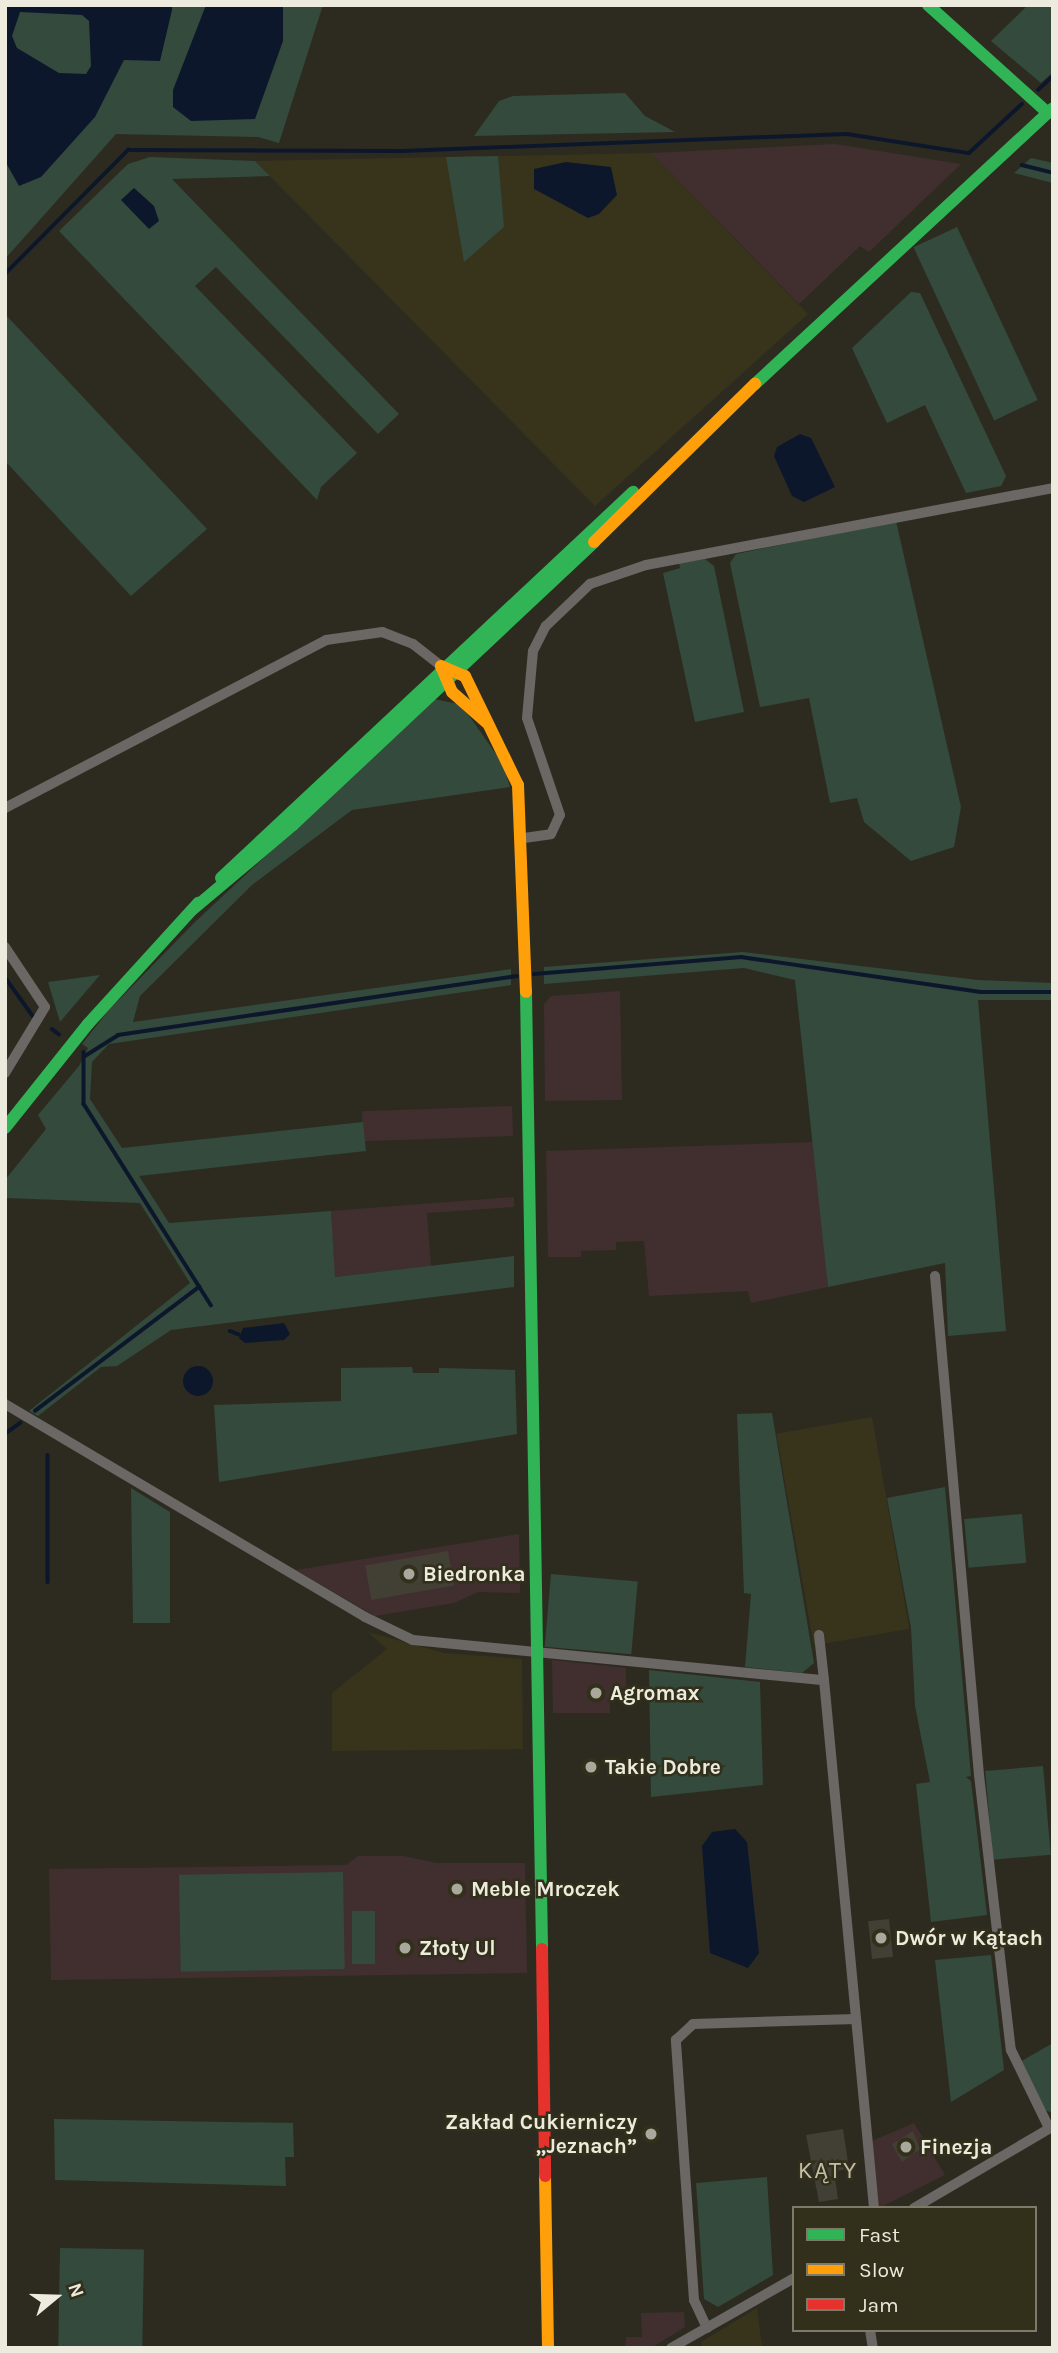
<!DOCTYPE html>
<html>
<head>
<meta charset="utf-8">
<style>
	body { margin:0 }
	#map { position:relative; width:1058px; height:2353px; overflow:hidden; background:#2d2b20; font-family:Karla,sans-serif }
	div>[style] { position:absolute }
	[style*='--x'] { left:calc(var(--x)*1px); top:calc(var(--y)*1px); width:calc(var(--w)*1px); rotate:calc(var(--a)*1deg) }
	.commercial>* { inset:0; background:#412f2f; transform-origin:0 0 }
	.built>* { inset:0; background:#38341b; transform-origin:0 0 }
	.green>* { inset:0; background:#334a3c; transform-origin:0 0 }
	.water>* { inset:0; background:#0d172c }
	.round { border-radius:50% }
	.stream>* { height:3.5px; margin:-1.75px; padding:0 1.75px; transform-origin:1.75px; border-radius:1.75px; background:#0d172c }
	.building>* { inset:0; background:#424035; transform-origin:0 0 }
	.street>* { height:10px; margin:-5px; padding:0 5px; transform-origin:5px; border-radius:5px; background:#6a6764 }
	.fast>* { height:12px; margin:-6px; padding:0 6px; transform-origin:6px; border-radius:6px; background:#30b455 }
	.slow>* { height:12px; margin:-6px; padding:0 6px; transform-origin:6px; border-radius:6px; background:#ff9f0a }
	.jam>* { height:12px; margin:-6px; padding:0 6px; transform-origin:6px; border-radius:6px; background:#e5322d }
	.dots>* { width:19px; height:19px; translate:-50% -50%; box-sizing:border-box; border:4px solid #322f1b; border-radius:50% }
	span { translate:-50% -50%; white-space:nowrap; text-align:center; line-height:1.15; -webkit-text-stroke:5px #322f1b; paint-order:stroke }
	.poi-label { font-size:21px; color:#edebde; font-weight:700 }
	.left { translate:0 -50%; text-align:left }
	.right { translate:-100% -50%; text-align:right }
	.quarter-label { font-size:24px; color:#c3bfa7; letter-spacing:2px }
	.frame { position:absolute; inset:0; border:7px solid #edebde; pointer-events:none }
	.legend { position:absolute; left:792px; top:2206px; width:245px; height:126px; box-sizing:border-box; background:#322f1b; border:2px solid #7d7a69; margin:0; padding:9px 12px; list-style:none; font-size:21px; color:#edebde }
	.legend li { display:flex; align-items:center; gap:14px; height:35px }
	.legend b { width:35px; border:2px solid #7d7a69 }
	.north { position:absolute; left:21px; top:2262px; width:70px; height:70px; -webkit-text-stroke:5px #322f1b; paint-order:stroke; rotate:71deg; font-size:19px; font-weight:700; line-height:28px; text-align:center; color:#edebde }
	.north::after { content:''; display:block; margin:auto; width:24px; height:32px; background:#edebde; clip-path:polygon(50% 0,100% 100%,50% 72%,0 100%) }
</style>
</head>
<body>
<div id="map">
	<div class="commercial">
		<i style="clip-path:polygon(835px 144px,961px 164px,869px 252px,860px 246px,799px 304px,651px 153px)"></i>
		<i style="clip-path:polygon(620px 991px,622px 1100px,545px 1101px,544px 1004px,551px 996px)"></i>
		<i style="left:512px;top:1106px;width:30px;height:150px;rotate:88deg"></i>
		<i style="clip-path:polygon(816px 1142px,828px 1287px,751px 1303px,748px 1291px,649px 1296px,644px 1241px,616px 1242px,616px 1250px,581px 1251px,581px 1257px,548px 1257px,546px 1151px)"></i>
		<i style="clip-path:polygon(514px 1197px,514px 1207px,427px 1213px,431px 1266px,334px 1277px,331px 1211px)"></i>
		<i style="clip-path:polygon(519px 1534px,520px 1593px,478px 1592px,454px 1603px,375px 1616px,296px 1570px)"></i>
		<i style="clip-path:polygon(552px 1660px,626px 1668px,626px 1687px,610px 1691px,610px 1713px,553px 1713px)"></i>
		<i style="clip-path:polygon(358px 1856px,404px 1856px,436px 1863px,525px 1863px,527px 1973px,51px 1980px,49px 1869px,346px 1865px)"></i>
		<i style="clip-path:polygon(914px 2123px,945px 2175px,879px 2208px,872px 2141px)"></i>
		<i style="clip-path:polygon(684px 2312px,685px 2327px,651px 2348px,565px 2348px,625px 2347px,626px 2337px,642px 2337px,641px 2313px)"></i>
	</div>
	<div class="built">
		<i style="clip-path:polygon(651px 153px,808px 314px,595px 506px,255px 161px)"></i>
		<i style="left:872px;top:1417px;width:215px;height:97px;rotate:80deg"></i>
		<i style="clip-path:polygon(368px 1632px,444px 1653px,522px 1659px,523px 1749px,332px 1751px,332px 1693px,387px 1649px)"></i>
		<i style="clip-path:polygon(757px 2308px,762px 2348px,702px 2348px,701px 2342px)"></i>
	</div>
	<div class="green">
		<i style="clip-path:polygon(5px 5px,323px 5px,279px 143px,258px 137px,116px 134px,5px 259px)"></i>
		<i style="clip-path:polygon(1028px 5px,1053px 5px,1053px 72px,1041px 83px,991px 41px)"></i>
		<i style="clip-path:polygon(625px 93px,645px 116px,675px 132px,474px 136px,499px 101px,513px 96px)"></i>
		<i style="clip-path:polygon(498px 156px,504px 227px,464px 262px,446px 157px)"></i>
		<i style="clip-path:polygon(150px 157px,255px 161px,270px 176px,172px 179px,399px 414px,378px 434px,216px 267px,195px 286px,357px 453px,321px 487px,317px 500px,59px 231px,128px 164px)"></i>
		<i style="clip-path:polygon(1031px 158px,1053px 163px,1053px 183px,1014px 173px)"></i>
		<i style="left:957px;top:227px;width:191px;height:48px;rotate:65deg"></i>
		<i style="clip-path:polygon(911px 292px,920px 293px,1006px 476px,1001px 486px,966px 493px,925px 405px,887px 423px,852px 348px)"></i>
		<i style="clip-path:polygon(5px 314px,207px 529px,131px 596px,5px 461px)"></i>
		<i style="clip-path:polygon(896px 521px,961px 807px,954px 847px,911px 861px,864px 822px,857px 798px,830px 803px,809px 698px,760px 707px,730px 563px,736px 554px)"></i>
		<i style="clip-path:polygon(705px 559px,714px 566px,744px 712px,695px 722px,663px 573px,680px 568px,679px 563px)"></i>
		<i style="clip-path:polygon(434px 699px,458px 704px,470px 717px,503px 764px,510px 787px,352px 810px,252px 885px,140px 996px,133px 1022px,511px 969px,511px 985px,109px 1044px,92px 1062px,90px 1099px,122px 1148px,363px 1122px,366px 1151px,139px 1176px,169px 1223px,331px 1211px,335px 1277px,514px 1256px,514px 1287px,171px 1330px,117px 1366px,101px 1367px,38px 1416px,29px 1411px,190px 1283px,140px 1203px,5px 1198px,5px 1180px,46px 1129px,38px 1115px,79px 1066px,88px 1048px,82px 1044px,108px 1011px,195px 922px)"></i>
		<i style="clip-path:polygon(743px 952px,978px 980px,1053px 983px,1053px 1000px,978px 1000px,1006px 1331px,948px 1336px,945px 1263px,828px 1287px,795px 980px,744px 968px,544px 984px,544px 967px)"></i>
		<i style="clip-path:polygon(100px 975px,60px 1022px,48px 982px)"></i>
		<i style="clip-path:polygon(412px 1367px,413px 1373px,439px 1373px,439px 1368px,515px 1370px,517px 1434px,219px 1482px,214px 1405px,341px 1401px,341px 1368px)"></i>
		<i style="clip-path:polygon(772px 1413px,814px 1663px,802px 1673px,745px 1667px,751px 1594px,744px 1593px,737px 1414px)"></i>
		<i style="clip-path:polygon(945px 1487px,971px 1776px,966px 1777px,971px 1781px,987px 1915px,931px 1922px,916px 1784px,930px 1782px,915px 1706px,911px 1628px,887px 1498px)"></i>
		<i style="clip-path:polygon(131px 1488px,170px 1512px,170px 1623px,133px 1623px)"></i>
		<i style="left:1022px;top:1514px;width:49px;height:58px;rotate:85deg"></i>
		<i style="left:551px;top:1574px;width:87px;height:73px;rotate:5deg"></i>
		<i style="clip-path:polygon(649px 1670px,760px 1682px,763px 1785px,651px 1797px)"></i>
		<i style="left:1043px;top:1766px;width:89px;height:58px;rotate:85deg"></i>
		<i style="left:343px;top:1872px;width:97px;height:164px;rotate:89deg"></i>
		<i style="left:352px;top:1911px;width:23px;height:53px"></i>
		<i style="clip-path:polygon(991px 1955px,1004px 2070px,951px 2102px,935px 1960px)"></i>
		<i style="clip-path:polygon(1053px 2043px,1053px 2113px,1044px 2110px,1018px 2063px)"></i>
		<i style="clip-path:polygon(54px 2119px,293px 2123px,294px 2157px,285px 2157px,286px 2186px,55px 2180px)"></i>
		<i style="clip-path:polygon(767px 2177px,773px 2275px,718px 2307px,704px 2299px,696px 2183px)"></i>
		<i style="left:60px;top:2248px;width:84px;height:100px;rotate:1deg"></i>
	</div>
	<div class="water">
		<i style="clip-path:polygon(evenodd,5px 5px,172px 5px,172px 10px,160px 61px,124px 60px,95px 117px,41px 177px,19px 186px,5px 161px,5px 5px,20px 12px,82px 15px,89px 21px,91px 66px,86px 74px,59px 73px,17px 48px,12px 36px,20px 12px)"></i>
		<i style="clip-path:polygon(206px 5px,283px 5px,283px 41px,255px 119px,191px 121px,173px 107px,173px 90px)"></i>
		<i style="clip-path:polygon(566px 162px,611px 167px,617px 195px,599px 214px,588px 218px,534px 189px,534px 169px)"></i>
		<i style="clip-path:polygon(134px 188px,154px 206px,159px 221px,149px 229px,121px 200px)"></i>
		<i style="clip-path:polygon(800px 434px,811px 438px,835px 487px,804px 502px,792px 496px,774px 456px,777px 447px)"></i>
		<i style="clip-path:polygon(284px 1323px,290px 1334px,284px 1340px,245px 1343px,239px 1338px,243px 1328px)"></i>
		<i class="round" style="left:183px;top:1366px;width:30px;height:30px"></i>
		<i style="clip-path:polygon(735px 1829px,747px 1842px,759px 1953px,748px 1968px,710px 1953px,702px 1846px,712px 1832px)"></i>
	</div>
	<div class="stream">
		<i style="--x:1038;--y:90;--w:21;--a:-43"></i>
		<i style="--x:1022;--y:165;--w:32;--a:14"></i>
		<i style="--x:5;--y:274;--w:175;--a:-45.2"></i>
		<i style="--x:128;--y:150;--w:274;--a:0.2"></i>
		<i style="--x:402;--y:151;--w:445;--a:-2.2"></i>
		<i style="--x:847;--y:134;--w:123;--a:8.9"></i>
		<i style="--x:969;--y:153;--w:72;--a:-42.8"></i>
		<i style="--x:534;--y:974;--w:208;--a:-4.7"></i>
		<i style="--x:741;--y:957;--w:242;--a:8.3"></i>
		<i style="--x:980;--y:992;--w:73;--a:0"></i>
		<i style="--x:5;--y:977;--w:48;--a:54.3"></i>
		<i style="--x:52;--y:1029;--w:9;--a:36"></i>
		<i style="--x:84;--y:1052;--w:52;--a:90"></i>
		<i style="--x:84;--y:1104;--w:238;--a:57.7"></i>
		<i style="--x:85;--y:1056;--w:39;--a:-32"></i>
		<i style="--x:118;--y:1035;--w:403;--a:-8.4"></i>
		<i style="--x:230;--y:1331;--w:9;--a:21"></i>
		<i style="--x:35;--y:1411;--w:206;--a:-37.1"></i>
		<i style="--x:5;--y:1434;--w:19;--a:-36"></i>
		<i style="--x:48;--y:1455;--w:127;--a:90"></i>
	</div>
	<div class="building">
		<i style="left:448px;top:1551px;width:35px;height:84px;rotate:80deg"></i>
		<i style="left:889px;top:1919px;width:38px;height:21px;rotate:84deg"></i>
		<i style="clip-path:polygon(843px 2129px,849px 2169px,834px 2171px,838px 2199px,819px 2202px,806px 2135px)"></i>
		<i style="clip-path:polygon(913px 2131px,920px 2149px,902px 2162px,892px 2144px)"></i>
	</div>
	<div class="street">
		<i style="--x:5;--y:808;--w:362;--a:-27.6"></i>
		<i style="--x:326;--y:640;--w:57;--a:-8.1"></i>
		<i style="--x:382;--y:632;--w:33;--a:21"></i>
		<i style="--x:413;--y:644;--w:36;--a:38"></i>
		<i style="--x:524;--y:838;--w:27;--a:-8"></i>
		<i style="--x:551;--y:834;--w:21;--a:-65"></i>
		<i style="--x:560;--y:815;--w:102;--a:-108.8"></i>
		<i style="--x:527;--y:718;--w:67;--a:-84.9"></i>
		<i style="--x:533;--y:651;--w:28;--a:-63"></i>
		<i style="--x:546;--y:626;--w:61;--a:-43.7"></i>
		<i style="--x:590;--y:584;--w:59;--a:-18.7"></i>
		<i style="--x:646;--y:565;--w:414;--a:-10.7"></i>
		<i style="--x:5;--y:947;--w:72;--a:56.3"></i>
		<i style="--x:45;--y:1007;--w:77;--a:121.2"></i>
		<i style="--x:935;--y:1276;--w:501;--a:84.96"></i>
		<i style="--x:979;--y:1775;--w:277;--a:83.4"></i>
		<i style="--x:1011;--y:2050;--w:87;--a:64"></i>
		<i style="--x:5;--y:1404;--w:418;--a:30.6"></i>
		<i style="--x:365;--y:1617;--w:53;--a:25.6"></i>
		<i style="--x:413;--y:1640;--w:413;--a:5.6"></i>
		<i style="--x:824;--y:1680;--w:530;--a:84.59"></i>
		<i style="--x:819;--y:1635;--w:45;--a:83.7"></i>
		<i style="--x:914;--y:2208;--w:160;--a:-30.4"></i>
		<i style="--x:707;--y:2328;--w:31;--a:-115"></i>
		<i style="--x:694;--y:2300;--w:261;--a:-94"></i>
		<i style="--x:676;--y:2040;--w:23;--a:-43"></i>
		<i style="--x:693;--y:2024;--w:163;--a:-1.8"></i>
		<i style="--x:870;--y:2330;--w:18;--a:81"></i>
		<i style="--x:671;--y:2348;--w:142;--a:-29.6"></i>
	</div>
	<div class="fast">
		<i style="--x:928;--y:5;--w:161;--a:42"></i>
		<i style="--x:755;--y:384;--w:406;--a:-42.8"></i>
		<i style="--x:221;--y:878;--w:565;--a:-43.13"></i>
		<i style="--x:192;--y:910;--w:132;--a:-40.1"></i>
		<i style="--x:293;--y:825;--w:413;--a:-43.2"></i>
		<i style="--x:526;--y:992;--w:957;--a:89.04"></i>
		<i style="--x:5;--y:1128;--w:133;--a:-51.4"></i>
		<i style="--x:88;--y:1024;--w:164;--a:-47.7"></i>
	</div>
	<div class="slow">
		<i style="--x:594;--y:542;--w:226;--a:-44.5"></i>
		<i style="--x:486;--y:722;--w:45;--a:-138.6"></i>
		<i style="--x:452;--y:692;--w:28;--a:-113"></i>
		<i style="--x:441;--y:666;--w:26;--a:23"></i>
		<i style="--x:465;--y:676;--w:121;--a:64.1"></i>
		<i style="--x:518;--y:785;--w:207;--a:87.8"></i>
		<i style="--x:545;--y:2176;--w:172;--a:89"></i>
	</div>
	<div class="jam">
		<i style="--x:542;--y:1949;--w:227;--a:89.2"></i>
	</div>
	<div class="dots">
		<i style="left:409px;top:1574px;background:#aaa89c"></i>
		<i style="left:596px;top:1693px;background:#aaa89c"></i>
		<i style="left:591px;top:1767px;background:#aaa89c"></i>
		<i style="left:457px;top:1889px;background:#aaa89c"></i>
		<i style="left:881px;top:1938px;background:#aaa89c"></i>
		<i style="left:405px;top:1948px;background:#aaa89c"></i>
		<i style="left:651px;top:2134px;background:#aaa89c"></i>
		<i style="left:906px;top:2147px;background:#aaa89c"></i>
	</div>
	<div class="poi-label">
		<span class="left" style="left:423px;top:1574px">Biedronka</span>
		<span class="left" style="left:610px;top:1693px">Agromax</span>
		<span class="left" style="left:605px;top:1767px">Takie Dobre</span>
		<span class="left" style="left:471px;top:1889px">Meble Mroczek</span>
		<span class="left" style="left:895px;top:1938px">Dwór w Kątach</span>
		<span class="left" style="left:419px;top:1948px">Złoty Ul</span>
		<span class="right" style="left:637px;top:2134px">Zakład Cukierniczy<br>„Jeznach”</span>
		<span class="left" style="left:920px;top:2147px">Finezja</span>
	</div>
	<div class="quarter-label">
		<span style="left:828px;top:2171px">KĄTY</span>
	</div>
	<div class="frame"></div>
	<ul class="legend">
	<li><b style="height:9px;background:#30b455"></b>Fast</li>
	<li><b style="height:9px;background:#ff9f0a"></b>Slow</li>
	<li><b style="height:9px;background:#e5322d"></b>Jam</li>
	</ul>
	<div class="north">N</div>
</div>
</body>
</html>
